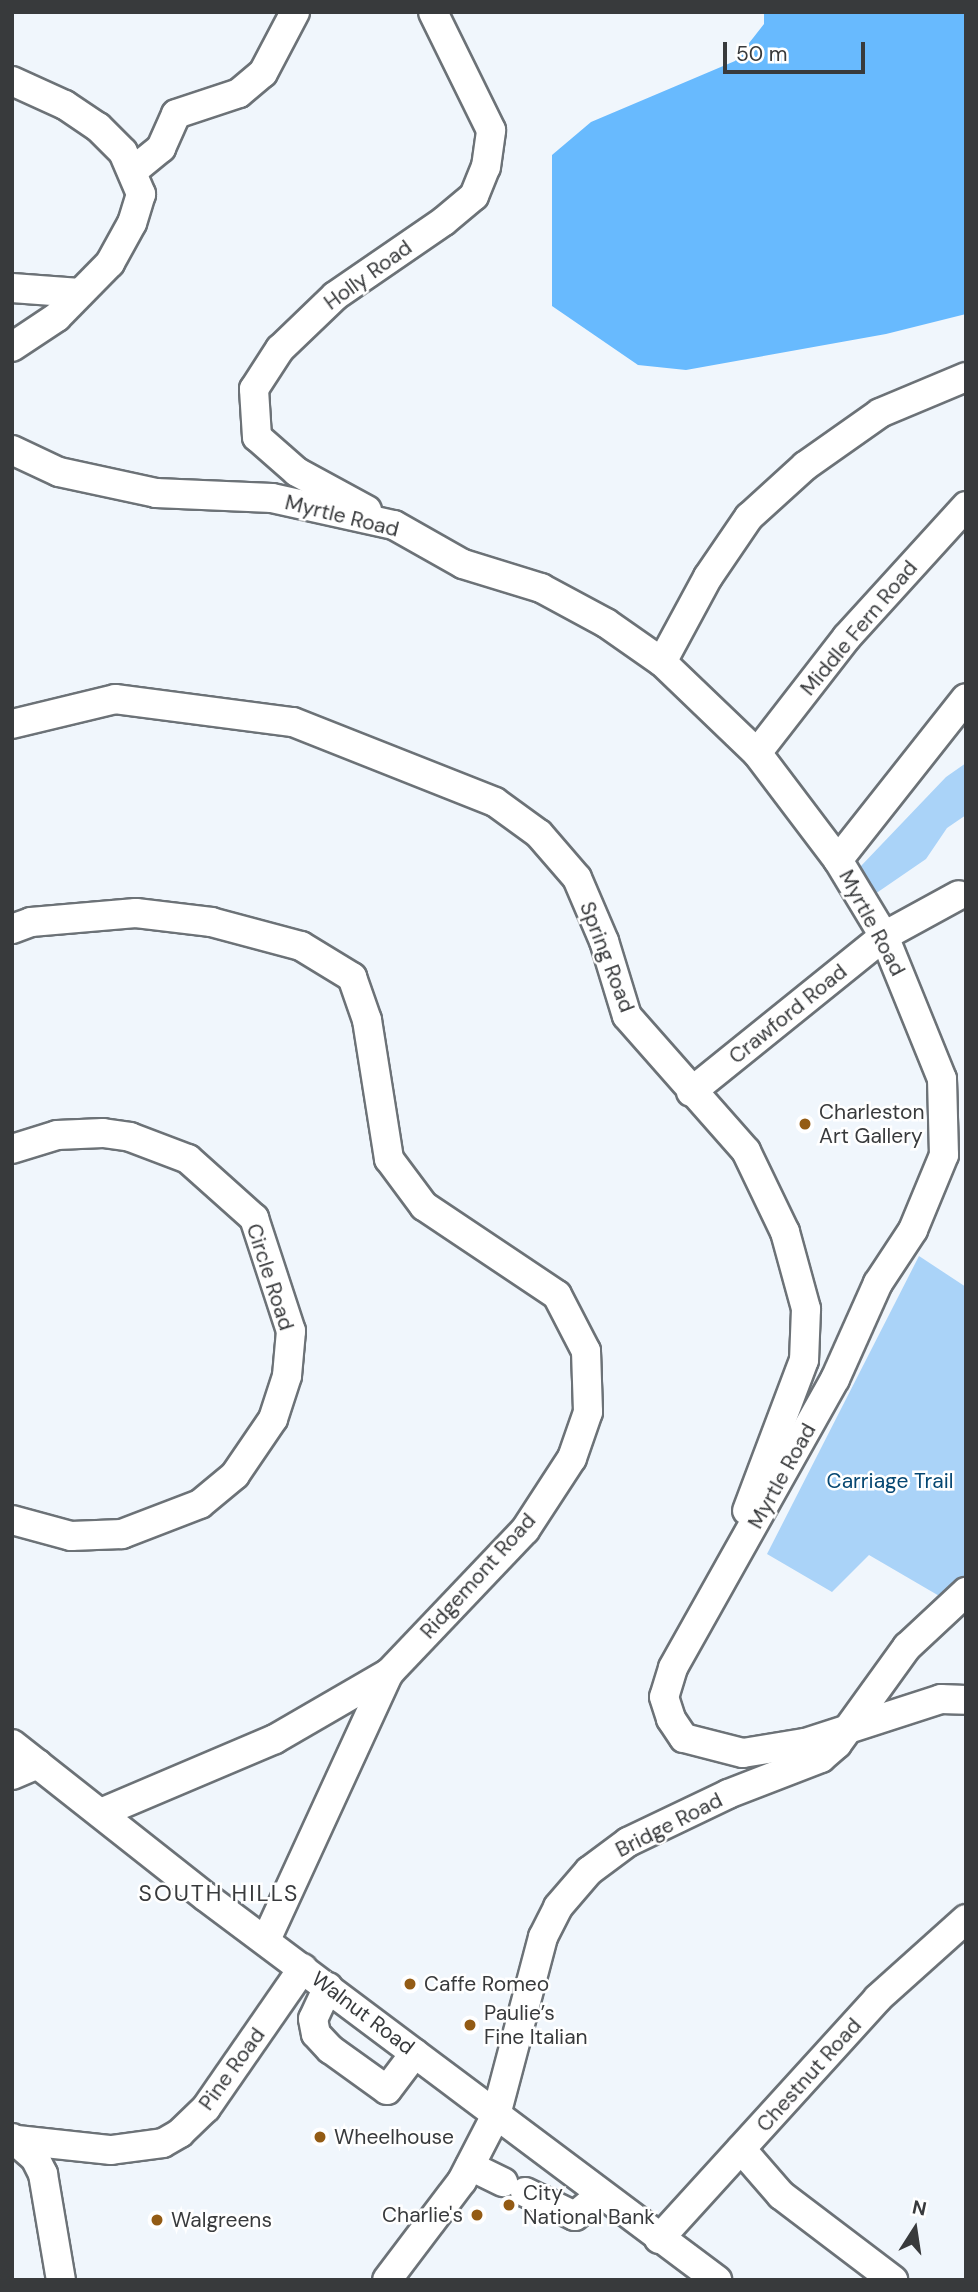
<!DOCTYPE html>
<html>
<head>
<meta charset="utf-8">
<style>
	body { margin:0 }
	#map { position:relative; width:978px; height:2292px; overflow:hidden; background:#f0f6fc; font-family:"DM Sans",sans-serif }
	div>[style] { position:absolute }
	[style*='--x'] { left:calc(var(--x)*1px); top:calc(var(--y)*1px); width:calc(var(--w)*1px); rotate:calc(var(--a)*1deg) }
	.green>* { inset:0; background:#aad3f8 }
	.forest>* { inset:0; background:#68bafe }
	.roads { filter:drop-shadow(2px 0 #6c7277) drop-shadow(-2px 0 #6c7277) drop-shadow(0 2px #6c7277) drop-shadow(0 -2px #6c7277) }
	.minor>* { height:28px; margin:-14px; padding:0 14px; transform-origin:14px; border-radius:14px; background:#fff }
	.dots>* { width:19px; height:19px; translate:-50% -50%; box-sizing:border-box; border:4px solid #fff; border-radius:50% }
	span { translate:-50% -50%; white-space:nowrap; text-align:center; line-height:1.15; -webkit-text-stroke:5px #fff; paint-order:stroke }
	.street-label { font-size:21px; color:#383a3c }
	.poi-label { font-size:21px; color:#383a3c }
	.left { translate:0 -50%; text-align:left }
	.right { translate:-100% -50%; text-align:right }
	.park-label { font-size:21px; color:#064772 }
	.neighbourhood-label { font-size:23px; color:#383a3c; letter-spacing:2px }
	.frame { position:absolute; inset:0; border:14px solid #383a3c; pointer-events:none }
	.north { position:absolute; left:880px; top:2194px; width:70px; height:70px; -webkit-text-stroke:5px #fff; paint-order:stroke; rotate:12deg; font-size:19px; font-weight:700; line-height:28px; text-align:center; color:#383a3c }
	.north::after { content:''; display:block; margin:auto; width:24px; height:32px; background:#383a3c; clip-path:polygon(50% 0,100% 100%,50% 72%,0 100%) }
	.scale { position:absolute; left:723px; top:42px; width:142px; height:32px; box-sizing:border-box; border:4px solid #383a3c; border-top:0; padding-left:9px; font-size:21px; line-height:24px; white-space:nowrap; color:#383a3c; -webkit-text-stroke:5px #fff; paint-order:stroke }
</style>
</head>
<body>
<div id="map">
	<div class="green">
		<i style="clip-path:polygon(966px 763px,966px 815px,947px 828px,926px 859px,875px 894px,860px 867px,946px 777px)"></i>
		<i style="clip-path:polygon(919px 1256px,966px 1287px,966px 1579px,941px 1597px,869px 1555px,832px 1592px,767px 1554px)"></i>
	</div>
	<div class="forest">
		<i style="clip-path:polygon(764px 12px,966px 12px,966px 314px,886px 334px,686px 370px,638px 365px,552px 306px,552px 155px,591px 122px,735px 61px,764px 24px)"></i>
	</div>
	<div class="roads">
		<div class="minor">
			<i style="--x:12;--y:81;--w:58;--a:24.4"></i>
			<i style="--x:65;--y:105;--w:40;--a:34"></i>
			<i style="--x:98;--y:127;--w:35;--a:45"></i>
			<i style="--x:123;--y:152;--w:46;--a:66.8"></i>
			<i style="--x:141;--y:194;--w:30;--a:107"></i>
			<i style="--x:132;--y:223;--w:46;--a:118.8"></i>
			<i style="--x:110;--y:263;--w:76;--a:134.5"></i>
			<i style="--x:57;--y:317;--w:54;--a:146.3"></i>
			<i style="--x:134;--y:170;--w:35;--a:-39"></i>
			<i style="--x:161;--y:148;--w:37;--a:-66"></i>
			<i style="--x:176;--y:114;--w:66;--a:-18.4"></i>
			<i style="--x:239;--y:93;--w:31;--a:-40"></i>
			<i style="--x:263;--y:73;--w:69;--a:-62.3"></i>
			<i style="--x:12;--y:288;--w:68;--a:4.2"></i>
			<i style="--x:12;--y:450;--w:52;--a:25.1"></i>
			<i style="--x:59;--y:472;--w:99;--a:12.2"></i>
			<i style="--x:156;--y:493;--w:116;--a:2.5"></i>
			<i style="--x:272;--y:498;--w:125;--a:12.5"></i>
			<i style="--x:394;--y:525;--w:79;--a:29.5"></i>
			<i style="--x:463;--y:564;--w:82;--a:17.1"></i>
			<i style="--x:541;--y:588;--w:74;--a:28.3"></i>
			<i style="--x:606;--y:623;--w:68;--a:34.9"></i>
			<i style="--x:662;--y:662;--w:132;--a:43.8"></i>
			<i style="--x:757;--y:753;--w:134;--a:52.9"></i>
			<i style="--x:838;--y:860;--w:89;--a:58.8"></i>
			<i style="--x:884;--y:936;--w:154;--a:67.9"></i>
			<i style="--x:942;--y:1079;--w:76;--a:88.5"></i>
			<i style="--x:944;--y:1155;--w:81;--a:112.5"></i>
			<i style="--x:913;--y:1230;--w:64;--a:123.4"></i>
			<i style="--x:878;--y:1283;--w:105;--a:114.1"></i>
			<i style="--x:835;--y:1379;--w:331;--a:119.3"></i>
			<i style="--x:673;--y:1668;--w:30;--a:107"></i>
			<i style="--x:664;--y:1697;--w:23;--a:72"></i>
			<i style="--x:671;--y:1719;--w:23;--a:56"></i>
			<i style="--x:684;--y:1738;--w:61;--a:14.3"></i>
			<i style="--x:743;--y:1753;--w:63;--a:-9.2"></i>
			<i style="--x:805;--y:1743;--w:143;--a:-17.9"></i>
			<i style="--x:941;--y:1699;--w:25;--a:2"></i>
			<i style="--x:367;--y:510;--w:80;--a:-151.5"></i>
			<i style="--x:297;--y:472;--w:53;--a:-138.8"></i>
			<i style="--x:257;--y:437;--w:48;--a:-93.6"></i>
			<i style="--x:254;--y:389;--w:48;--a:-57"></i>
			<i style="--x:280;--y:349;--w:76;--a:-43.9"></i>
			<i style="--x:335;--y:296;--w:132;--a:-34.5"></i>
			<i style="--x:444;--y:221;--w:39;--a:-40"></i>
			<i style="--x:474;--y:196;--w:31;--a:-68"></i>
			<i style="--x:486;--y:167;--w:37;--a:-82"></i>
			<i style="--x:491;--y:130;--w:131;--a:-116.2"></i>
			<i style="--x:662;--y:662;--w:97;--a:-61.6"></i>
			<i style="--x:708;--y:577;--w:73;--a:-55.7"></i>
			<i style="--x:749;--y:517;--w:76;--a:-42.3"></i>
			<i style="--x:805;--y:466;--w:92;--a:-35.2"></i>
			<i style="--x:880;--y:413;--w:93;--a:-22.7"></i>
			<i style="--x:12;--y:724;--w:106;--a:-13.6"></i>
			<i style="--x:115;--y:699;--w:179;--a:7.4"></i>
			<i style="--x:293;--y:722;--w:217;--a:21.6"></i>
			<i style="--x:495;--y:802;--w:54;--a:36"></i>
			<i style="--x:539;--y:834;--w:58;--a:49.2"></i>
			<i style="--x:577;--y:878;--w:69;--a:66.8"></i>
			<i style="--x:604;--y:941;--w:78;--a:73"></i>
			<i style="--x:627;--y:1016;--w:180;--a:48.6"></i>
			<i style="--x:746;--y:1151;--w:90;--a:64.3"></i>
			<i style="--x:785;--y:1232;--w:80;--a:74.7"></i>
			<i style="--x:806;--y:1309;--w:51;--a:92.2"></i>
			<i style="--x:804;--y:1360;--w:161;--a:110.7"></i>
			<i style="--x:757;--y:753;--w:147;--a:-52.2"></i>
			<i style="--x:847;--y:637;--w:177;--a:-47.7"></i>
			<i style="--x:838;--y:860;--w:206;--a:-51.7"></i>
			<i style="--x:12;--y:929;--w:20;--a:-20"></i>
			<i style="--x:31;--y:922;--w:105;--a:-4.9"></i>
			<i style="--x:136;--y:913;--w:76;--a:6.8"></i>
			<i style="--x:211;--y:922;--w:93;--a:14.9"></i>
			<i style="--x:301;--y:946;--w:60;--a:31.3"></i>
			<i style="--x:352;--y:977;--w:46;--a:70.8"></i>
			<i style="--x:367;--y:1020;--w:141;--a:81"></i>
			<i style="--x:389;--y:1159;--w:59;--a:53.3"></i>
			<i style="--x:424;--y:1206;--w:160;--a:33.8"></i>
			<i style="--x:557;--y:1295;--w:63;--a:62.6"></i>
			<i style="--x:586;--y:1351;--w:61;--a:88.1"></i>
			<i style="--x:588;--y:1412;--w:49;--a:109.2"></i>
			<i style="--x:572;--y:1458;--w:86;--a:123.1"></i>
			<i style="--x:525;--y:1530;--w:197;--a:133.6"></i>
			<i style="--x:389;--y:1673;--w:132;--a:149.9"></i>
			<i style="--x:275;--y:1739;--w:189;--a:157"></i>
			<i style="--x:691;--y:1092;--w:248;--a:-38.9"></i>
			<i style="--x:884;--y:936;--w:85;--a:-28.7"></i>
			<i style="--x:12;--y:1149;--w:47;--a:-17.3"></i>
			<i style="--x:57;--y:1135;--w:46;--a:-2.5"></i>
			<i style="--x:103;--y:1133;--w:27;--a:8"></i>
			<i style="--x:130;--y:1137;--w:62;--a:20.8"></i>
			<i style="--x:188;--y:1159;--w:89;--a:41.8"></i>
			<i style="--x:254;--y:1218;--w:119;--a:71.9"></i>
			<i style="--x:291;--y:1331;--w:45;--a:95.1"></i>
			<i style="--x:287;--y:1376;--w:45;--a:108"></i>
			<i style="--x:273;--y:1419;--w:68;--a:124.2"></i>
			<i style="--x:235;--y:1475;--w:45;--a:140.4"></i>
			<i style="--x:200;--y:1504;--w:84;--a:159"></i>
			<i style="--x:122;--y:1534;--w:51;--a:177.8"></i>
			<i style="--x:71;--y:1536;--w:61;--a:-164.8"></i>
			<i style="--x:12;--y:1744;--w:247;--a:38.3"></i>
			<i style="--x:206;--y:1897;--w:639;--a:36.85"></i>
			<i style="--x:12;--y:1775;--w:28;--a:-23"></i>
			<i style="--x:266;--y:1940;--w:294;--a:-65.3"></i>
			<i style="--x:328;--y:1987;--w:35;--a:115"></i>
			<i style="--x:313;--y:2019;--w:15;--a:79"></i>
			<i style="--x:316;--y:2034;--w:21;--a:47"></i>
			<i style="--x:330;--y:2049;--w:70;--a:35.7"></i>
			<i style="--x:387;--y:2090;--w:46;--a:-52.9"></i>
			<i style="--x:12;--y:2138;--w:30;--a:41"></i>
			<i style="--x:35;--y:2158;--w:18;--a:63"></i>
			<i style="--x:43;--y:2174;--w:108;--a:80.4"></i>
			<i style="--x:17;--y:2140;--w:95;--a:6.1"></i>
			<i style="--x:111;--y:2150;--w:52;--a:-7.7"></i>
			<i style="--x:163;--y:2143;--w:20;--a:-30"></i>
			<i style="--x:180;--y:2133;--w:36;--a:-44"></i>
			<i style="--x:206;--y:2108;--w:170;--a:-55.3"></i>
			<i style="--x:741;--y:2149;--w:61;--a:49"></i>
			<i style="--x:781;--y:2195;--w:141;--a:37.2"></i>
			<i style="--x:470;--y:2166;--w:37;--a:26"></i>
			<i style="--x:525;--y:2192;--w:55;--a:25.6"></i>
			<i style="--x:575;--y:2216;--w:34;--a:-40"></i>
			<i style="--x:659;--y:2239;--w:326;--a:-47.7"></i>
			<i style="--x:878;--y:1998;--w:118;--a:-41.9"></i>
			<i style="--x:387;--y:2280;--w:124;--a:-52.9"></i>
			<i style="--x:462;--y:2181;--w:74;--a:-62.7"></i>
			<i style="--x:496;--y:2115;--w:184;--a:-75.2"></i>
			<i style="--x:543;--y:1937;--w:34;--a:-63"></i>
			<i style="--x:558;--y:1907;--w:48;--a:-49.3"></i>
			<i style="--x:589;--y:1871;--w:49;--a:-36.6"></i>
			<i style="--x:628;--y:1842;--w:111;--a:-25.6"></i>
			<i style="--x:728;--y:1794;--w:100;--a:-21.2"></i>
			<i style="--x:821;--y:1758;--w:21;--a:-41"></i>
			<i style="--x:837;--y:1744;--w:120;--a:-54.2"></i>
			<i style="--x:907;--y:1647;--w:81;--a:-43"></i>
		</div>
	</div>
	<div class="dots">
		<i style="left:805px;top:1124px;background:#935b14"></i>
		<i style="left:410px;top:1984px;background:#935b14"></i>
		<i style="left:470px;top:2025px;background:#935b14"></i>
		<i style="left:320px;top:2137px;background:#935b14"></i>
		<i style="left:509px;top:2205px;background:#935b14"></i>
		<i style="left:477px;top:2215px;background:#935b14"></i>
		<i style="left:157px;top:2220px;background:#935b14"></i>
	</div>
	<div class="street-label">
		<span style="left:368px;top:275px;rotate:-36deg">Holly Road</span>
		<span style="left:342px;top:516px;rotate:14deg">Myrtle Road</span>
		<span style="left:859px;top:628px;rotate:-50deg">Middle Fern Road</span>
		<span style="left:872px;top:923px;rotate:62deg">Myrtle Road</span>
		<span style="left:607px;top:957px;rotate:69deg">Spring Road</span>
		<span style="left:788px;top:1014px;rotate:-39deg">Crawford Road</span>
		<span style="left:270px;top:1277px;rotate:72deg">Circle Road</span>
		<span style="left:782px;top:1476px;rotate:-61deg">Myrtle Road</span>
		<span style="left:478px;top:1576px;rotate:-48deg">Ridgemont Road</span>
		<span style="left:669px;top:1825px;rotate:-27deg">Bridge Road</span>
		<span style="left:363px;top:2013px;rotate:37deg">Walnut Road</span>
		<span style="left:232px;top:2069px;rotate:-54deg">Pine Road</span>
		<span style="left:809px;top:2075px;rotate:-48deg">Chestnut Road</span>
	</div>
	<div class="poi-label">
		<span class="left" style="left:819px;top:1124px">Charleston<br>Art Gallery</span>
		<span class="left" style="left:424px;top:1984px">Caffe Romeo</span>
		<span class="left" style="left:484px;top:2025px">Paulie’s<br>Fine Italian</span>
		<span class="left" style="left:334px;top:2137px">Wheelhouse</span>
		<span class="left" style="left:523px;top:2205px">City<br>National Bank</span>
		<span class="right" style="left:463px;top:2215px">Charlie's</span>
		<span class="left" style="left:171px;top:2220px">Walgreens</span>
	</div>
	<div class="park-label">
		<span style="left:890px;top:1481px">Carriage Trail</span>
	</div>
	<div class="neighbourhood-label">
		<span style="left:219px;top:1893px">SOUTH HILLS</span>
	</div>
	<div class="frame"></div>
	<div class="north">N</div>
	<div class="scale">50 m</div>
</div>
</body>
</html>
